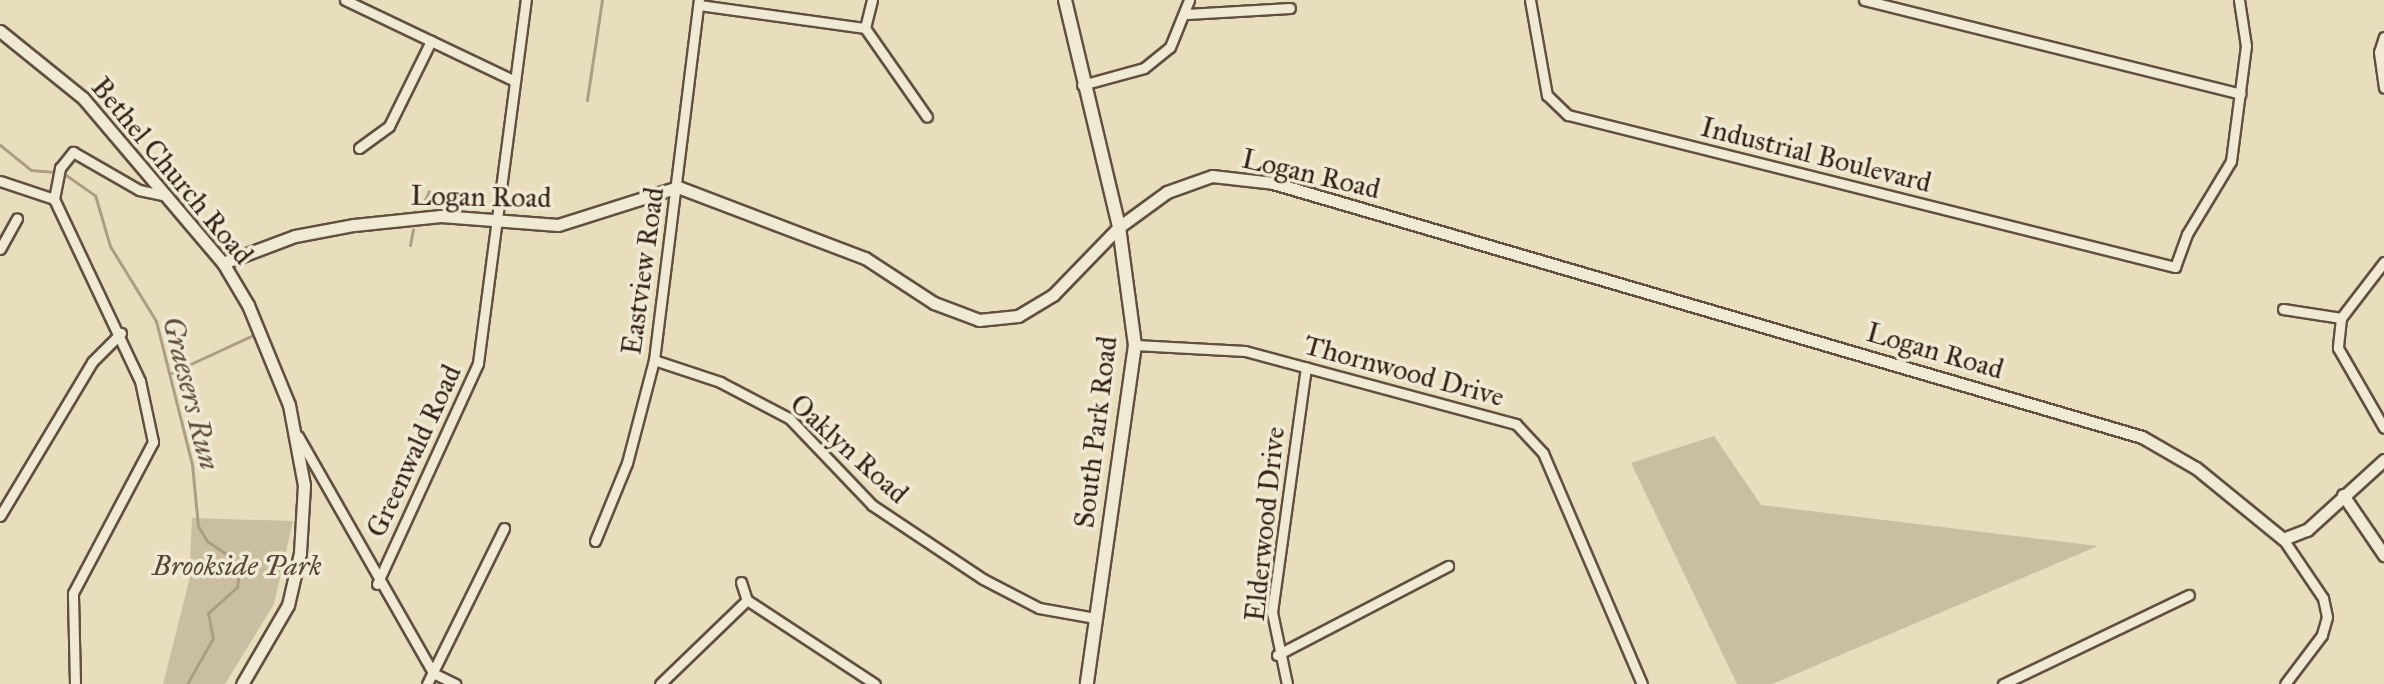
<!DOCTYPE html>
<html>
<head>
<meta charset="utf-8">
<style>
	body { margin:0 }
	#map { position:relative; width:2384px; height:684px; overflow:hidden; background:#e8debd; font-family:"IM FELL Great Primer",serif }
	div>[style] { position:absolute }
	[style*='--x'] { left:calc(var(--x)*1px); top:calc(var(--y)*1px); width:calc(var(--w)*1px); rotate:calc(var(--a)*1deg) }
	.green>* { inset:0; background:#c9bea1 }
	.stream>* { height:3px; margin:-1.5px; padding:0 1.5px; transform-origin:1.5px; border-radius:1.5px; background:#ab9e84 }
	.roads { filter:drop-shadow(2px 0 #615040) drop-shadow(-2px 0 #615040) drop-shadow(0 2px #615040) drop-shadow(0 -2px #615040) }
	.minor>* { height:9px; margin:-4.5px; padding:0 4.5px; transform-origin:4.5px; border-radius:4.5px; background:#f0ead4 }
	.tertiary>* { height:11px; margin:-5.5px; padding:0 5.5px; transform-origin:5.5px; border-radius:5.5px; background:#f0ead4 }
	.secondary>* { height:12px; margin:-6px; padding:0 6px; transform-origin:6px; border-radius:6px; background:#f0ead4 }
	span { translate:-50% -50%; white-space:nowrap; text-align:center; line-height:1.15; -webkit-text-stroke:7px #f0ead4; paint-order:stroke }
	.street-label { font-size:28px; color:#342116 }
	.park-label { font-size:28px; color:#594839; font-style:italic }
	.water-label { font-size:30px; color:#5e4d3c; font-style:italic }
</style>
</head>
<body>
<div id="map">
	<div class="green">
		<i style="clip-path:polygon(1714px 436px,1761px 505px,2098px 546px,1772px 684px,1737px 684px,1631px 463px)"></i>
		<i style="clip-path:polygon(192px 518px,293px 521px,274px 604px,225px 684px,163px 684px,189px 581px)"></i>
	</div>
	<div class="stream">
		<i style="--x:587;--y:100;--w:101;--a:-81.5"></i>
		<i style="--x:0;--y:145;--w:40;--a:39"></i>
		<i style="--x:31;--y:170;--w:24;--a:5"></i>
		<i style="--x:63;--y:173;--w:39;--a:35"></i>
		<i style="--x:95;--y:195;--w:53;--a:73.6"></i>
		<i style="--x:110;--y:246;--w:88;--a:58.5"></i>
		<i style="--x:156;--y:321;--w:147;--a:75.9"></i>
		<i style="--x:192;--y:464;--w:62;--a:84.5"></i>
		<i style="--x:198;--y:526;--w:17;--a:59"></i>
		<i style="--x:207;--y:541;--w:30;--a:34"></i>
		<i style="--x:232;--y:558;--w:17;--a:66"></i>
		<i style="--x:239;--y:574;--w:13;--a:99"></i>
		<i style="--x:237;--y:587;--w:39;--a:138"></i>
		<i style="--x:208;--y:613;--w:25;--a:79"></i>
		<i style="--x:213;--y:638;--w:53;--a:119.5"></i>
		<i style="--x:423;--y:204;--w:14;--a:-65"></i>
		<i style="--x:410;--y:245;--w:16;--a:-79"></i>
		<i style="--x:171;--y:373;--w:88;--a:-24.8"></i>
	</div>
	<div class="roads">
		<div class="minor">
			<i style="--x:345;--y:0;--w:188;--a:25.5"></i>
			<i style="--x:1530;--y:0;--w:97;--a:79.9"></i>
			<i style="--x:1547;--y:95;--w:29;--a:44"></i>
			<i style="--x:1568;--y:115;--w:626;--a:14.06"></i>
			<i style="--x:2175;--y:267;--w:35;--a:-70"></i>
			<i style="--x:2187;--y:234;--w:85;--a:-58.9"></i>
			<i style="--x:2231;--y:161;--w:116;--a:-82.6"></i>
			<i style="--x:2246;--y:46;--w:47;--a:-98.7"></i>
			<i style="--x:1864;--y:0;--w:388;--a:14"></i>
			<i style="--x:699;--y:5;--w:168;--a:7.9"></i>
			<i style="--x:865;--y:28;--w:29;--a:-76"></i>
			<i style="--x:1187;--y:14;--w:103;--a:-3.3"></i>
			<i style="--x:865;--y:28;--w:108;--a:55.1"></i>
			<i style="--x:2384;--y:37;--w:16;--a:108"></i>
			<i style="--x:2379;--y:52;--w:36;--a:82"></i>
			<i style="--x:1082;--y:85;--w:64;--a:-15.3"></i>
			<i style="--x:1144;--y:68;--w:33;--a:-39"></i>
			<i style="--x:1170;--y:47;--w:51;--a:-68"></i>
			<i style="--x:359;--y:148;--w:37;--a:-36"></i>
			<i style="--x:389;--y:126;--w:95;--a:-63.7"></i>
			<i style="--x:0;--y:181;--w:57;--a:18.4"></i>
			<i style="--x:0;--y:249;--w:35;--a:-61"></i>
			<i style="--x:2384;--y:262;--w:71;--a:127.5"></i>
			<i style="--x:2341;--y:318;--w:30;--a:96"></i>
			<i style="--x:2338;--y:348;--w:92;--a:60.1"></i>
			<i style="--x:2283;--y:309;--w:59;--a:8.8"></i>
			<i style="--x:1135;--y:345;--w:110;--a:3.1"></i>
			<i style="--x:1245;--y:351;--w:281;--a:15.1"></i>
			<i style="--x:1516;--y:424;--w:40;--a:47"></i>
			<i style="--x:1543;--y:453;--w:251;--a:66.8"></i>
			<i style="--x:654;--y:360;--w:70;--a:18.4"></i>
			<i style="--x:720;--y:382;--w:78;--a:27.6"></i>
			<i style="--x:789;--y:418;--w:120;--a:46.3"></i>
			<i style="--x:872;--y:505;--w:133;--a:33.7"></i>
			<i style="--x:983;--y:579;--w:63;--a:27.4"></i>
			<i style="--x:1039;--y:608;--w:57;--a:10.1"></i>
			<i style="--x:298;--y:436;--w:273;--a:60.3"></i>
			<i style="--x:433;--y:673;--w:25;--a:26"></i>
			<i style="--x:0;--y:516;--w:179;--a:-59.1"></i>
			<i style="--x:92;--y:362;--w:41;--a:-45"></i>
			<i style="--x:2283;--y:539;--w:71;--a:55.9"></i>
			<i style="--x:2323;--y:598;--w:19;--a:78"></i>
			<i style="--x:2327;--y:617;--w:19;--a:106"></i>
			<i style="--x:2322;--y:635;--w:61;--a:127.1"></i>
			<i style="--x:595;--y:541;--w:84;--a:-67.7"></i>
			<i style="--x:627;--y:463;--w:106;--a:-75.3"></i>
			<i style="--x:654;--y:360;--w:363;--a:-82.9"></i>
			<i style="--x:741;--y:582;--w:19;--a:72"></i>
			<i style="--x:377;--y:584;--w:243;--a:-65.4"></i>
			<i style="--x:478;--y:363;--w:366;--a:-82.5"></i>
			<i style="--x:747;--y:600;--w:153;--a:33.3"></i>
			<i style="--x:1277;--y:655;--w:193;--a:-27.5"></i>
			<i style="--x:75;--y:684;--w:91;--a:-91.3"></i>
			<i style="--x:73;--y:593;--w:171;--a:-62.1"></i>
			<i style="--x:153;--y:442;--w:62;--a:-102"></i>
			<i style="--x:140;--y:381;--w:201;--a:-115.3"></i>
			<i style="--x:54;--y:199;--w:32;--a:-79"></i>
			<i style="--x:60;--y:168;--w:21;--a:-51"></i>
			<i style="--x:73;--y:152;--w:76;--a:29.9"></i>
			<i style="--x:139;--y:190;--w:29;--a:12"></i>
			<i style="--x:427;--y:684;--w:174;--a:-63.7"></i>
			<i style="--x:660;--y:684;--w:121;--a:-44"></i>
			<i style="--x:1287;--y:684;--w:74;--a:-101.8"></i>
			<i style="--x:1272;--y:612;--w:247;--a:-82.1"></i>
			<i style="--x:2003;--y:684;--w:206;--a:-25.6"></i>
		</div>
		<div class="tertiary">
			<i style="--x:0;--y:31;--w:107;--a:38.9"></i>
			<i style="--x:83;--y:98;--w:216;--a:49.7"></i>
			<i style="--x:223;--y:263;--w:49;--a:59.2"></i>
			<i style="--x:248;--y:305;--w:108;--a:67.7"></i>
			<i style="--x:289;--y:405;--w:81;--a:79.4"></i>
			<i style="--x:304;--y:485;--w:68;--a:93.4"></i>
			<i style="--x:300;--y:553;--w:53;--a:103"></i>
			<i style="--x:288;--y:605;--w:91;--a:120.2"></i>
			<i style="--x:223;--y:263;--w:77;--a:-20.6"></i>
			<i style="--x:295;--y:236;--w:60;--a:-10.6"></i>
			<i style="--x:354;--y:225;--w:87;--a:-5.9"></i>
			<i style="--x:441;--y:216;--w:117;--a:4.4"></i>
			<i style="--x:558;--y:225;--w:126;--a:-17.6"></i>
			<i style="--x:678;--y:187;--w:200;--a:20.8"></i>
			<i style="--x:865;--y:258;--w:82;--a:33.1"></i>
			<i style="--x:934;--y:303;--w:48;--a:20.7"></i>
			<i style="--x:979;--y:320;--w:39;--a:-6"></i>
			<i style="--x:1018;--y:316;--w:41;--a:-31"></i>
			<i style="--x:1053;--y:295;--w:95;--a:-45.9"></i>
			<i style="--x:1119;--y:227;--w:59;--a:-36.1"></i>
			<i style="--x:1167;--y:192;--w:48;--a:-19.6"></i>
			<i style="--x:1212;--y:176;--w:61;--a:6.5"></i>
			<i style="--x:1273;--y:183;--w:905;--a:16.29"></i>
			<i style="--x:2142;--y:437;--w:62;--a:29.9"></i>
			<i style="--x:2196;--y:468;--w:112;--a:39.2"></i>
			<i style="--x:2283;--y:539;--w:26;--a:-21"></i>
			<i style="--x:2307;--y:530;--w:104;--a:-42.3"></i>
			<i style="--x:2343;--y:495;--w:73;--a:55.7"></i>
		</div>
		<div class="secondary">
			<i style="--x:1065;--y:0;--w:233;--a:76.6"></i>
			<i style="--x:1119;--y:227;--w:119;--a:82.3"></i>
			<i style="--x:1135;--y:345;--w:342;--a:98.1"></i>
		</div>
	</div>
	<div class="street-label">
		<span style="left:1816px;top:155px;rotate:14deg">Industrial Boulevard</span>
		<span style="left:172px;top:171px;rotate:50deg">Bethel Church Road</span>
		<span style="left:1311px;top:174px;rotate:13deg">Logan Road</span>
		<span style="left:481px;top:197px;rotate:1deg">Logan Road</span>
		<span style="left:643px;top:271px;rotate:-82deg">Eastview Road</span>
		<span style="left:1935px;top:351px;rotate:16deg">Logan Road</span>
		<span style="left:1404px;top:371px;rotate:15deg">Thornwood Drive</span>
		<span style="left:1096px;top:432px;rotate:-83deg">South Park Road</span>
		<span style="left:849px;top:449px;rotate:42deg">Oaklyn Road</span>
		<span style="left:414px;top:451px;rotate:-65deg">Greenwald Road</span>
		<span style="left:1265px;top:524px;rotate:-84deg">Elderwood Drive</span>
	</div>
	<div class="park-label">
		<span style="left:237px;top:566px">Brookside Park</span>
	</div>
	<div class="water-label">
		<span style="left:191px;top:393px;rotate:76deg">Graesers Run</span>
	</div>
</div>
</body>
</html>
